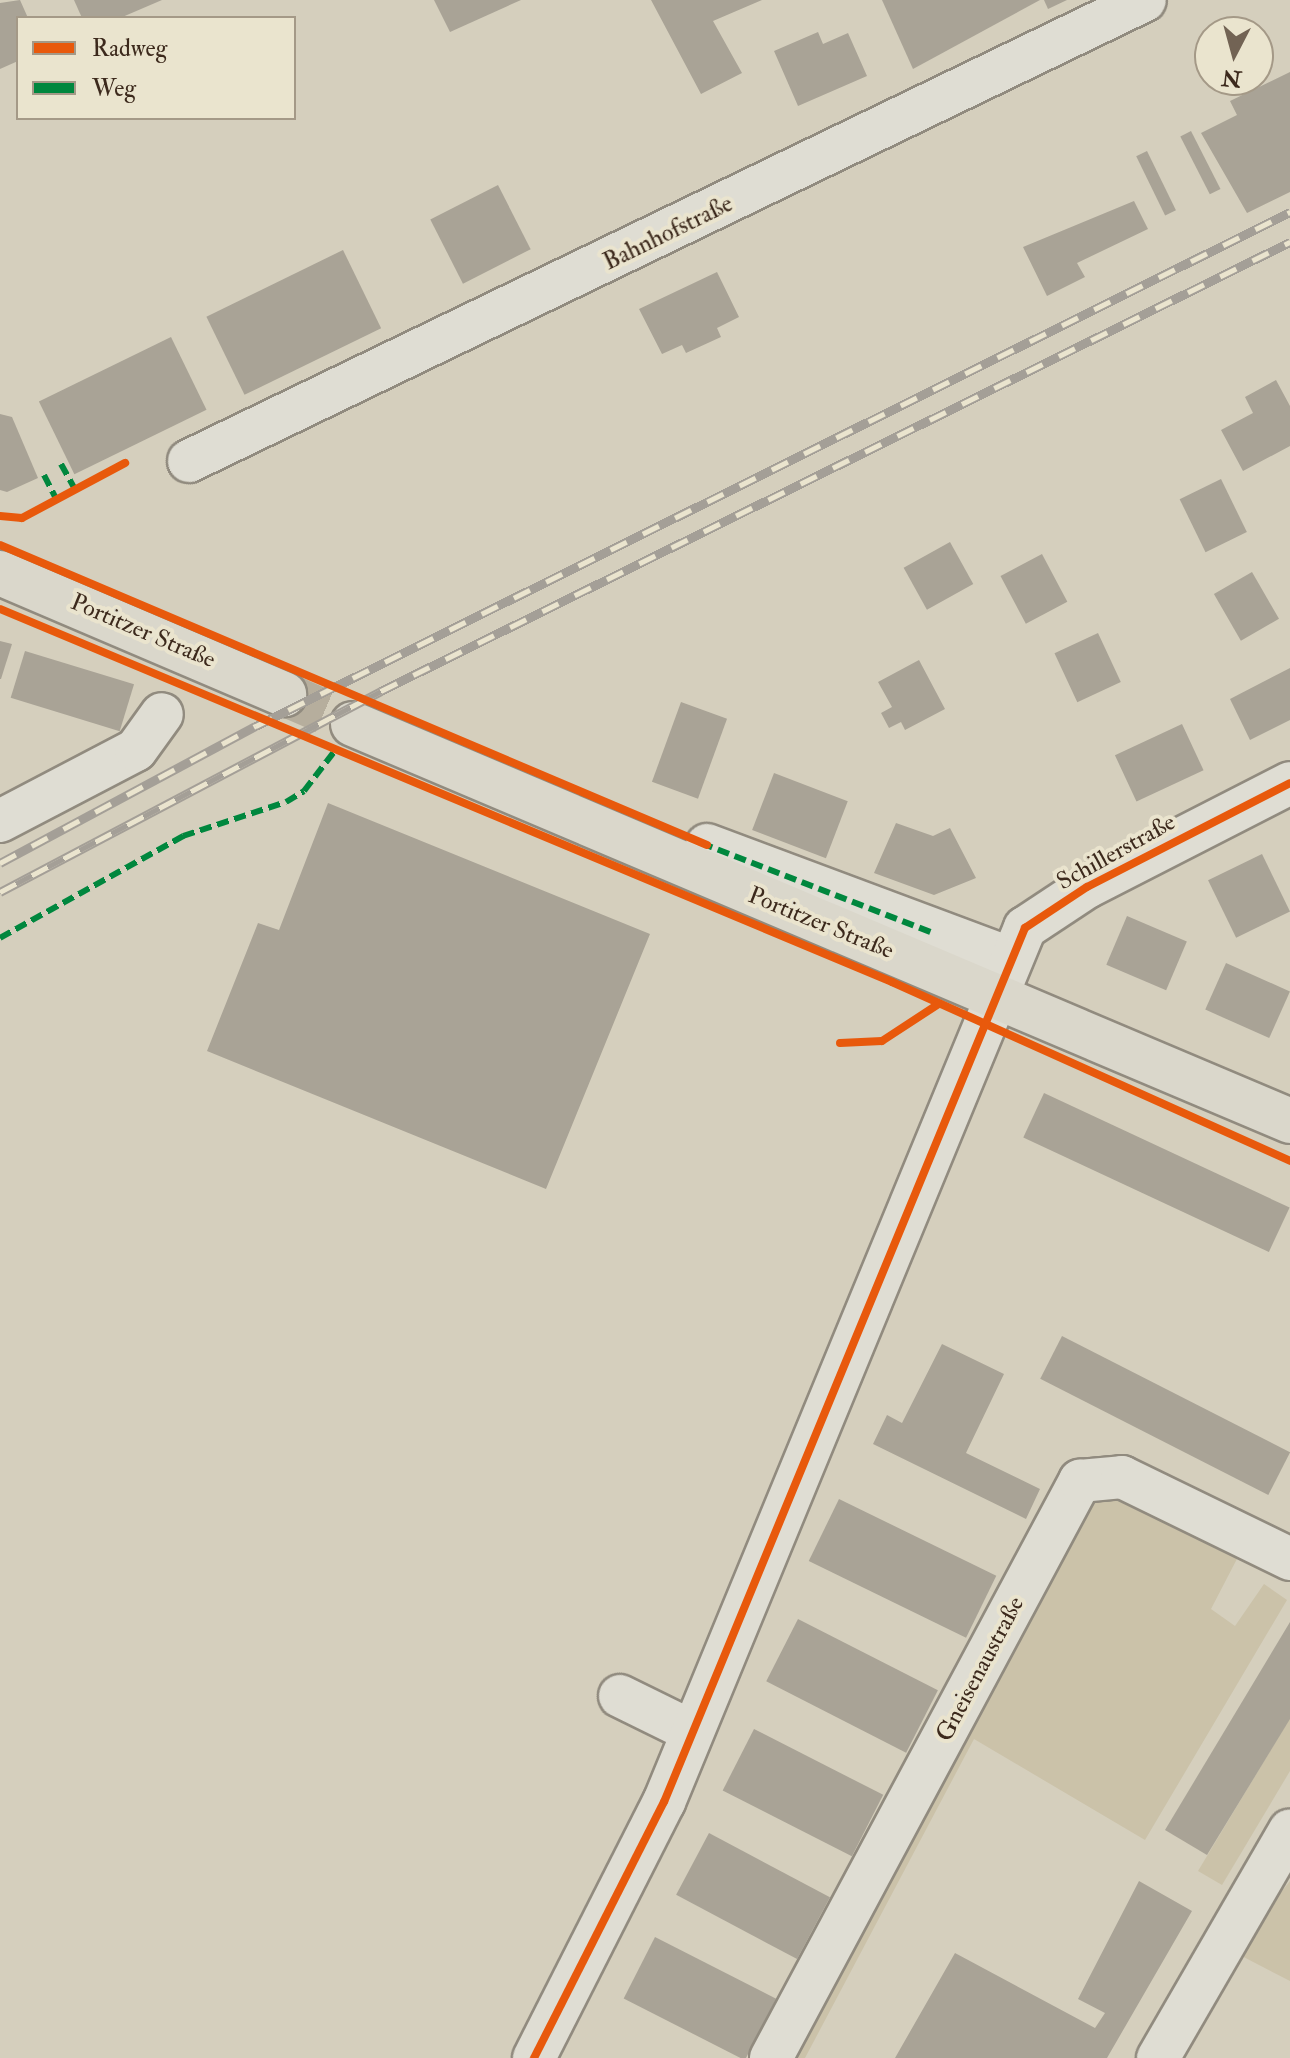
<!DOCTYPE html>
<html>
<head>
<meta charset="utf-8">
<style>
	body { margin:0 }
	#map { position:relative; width:1290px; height:2058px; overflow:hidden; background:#d5cfbd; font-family:"IM FELL Double Pica",serif }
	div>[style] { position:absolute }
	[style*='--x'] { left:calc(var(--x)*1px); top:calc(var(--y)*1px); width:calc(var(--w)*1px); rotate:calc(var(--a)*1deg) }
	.green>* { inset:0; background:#cbc2a9 }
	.building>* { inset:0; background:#a9a396; transform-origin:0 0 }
	.major-tunnel>* { height:44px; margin-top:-22px; transform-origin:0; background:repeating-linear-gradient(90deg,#b6ae9d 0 44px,transparent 0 66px) }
	.roads { filter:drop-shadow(2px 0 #918b7f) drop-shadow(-2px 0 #918b7f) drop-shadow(0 2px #918b7f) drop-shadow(0 -2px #918b7f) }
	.minor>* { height:42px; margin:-21px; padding:0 21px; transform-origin:21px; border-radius:21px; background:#dfddd3 }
	.major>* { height:44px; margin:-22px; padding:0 22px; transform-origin:22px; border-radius:22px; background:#dad7cb }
	.rail>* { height:9px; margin-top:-4.5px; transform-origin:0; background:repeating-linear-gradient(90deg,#eae4ce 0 18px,#a49f97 0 36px); box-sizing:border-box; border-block:2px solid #a49f97 }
	.quiet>* { height:6px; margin-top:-3px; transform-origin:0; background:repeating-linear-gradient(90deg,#00873e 0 12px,transparent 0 18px) }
	.cycleway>* { height:8px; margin:-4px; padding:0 4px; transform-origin:4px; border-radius:4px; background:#e8590c }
	span { translate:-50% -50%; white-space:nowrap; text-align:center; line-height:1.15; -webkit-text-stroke:8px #eae4ce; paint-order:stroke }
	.street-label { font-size:24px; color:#3c291c }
	.legend { position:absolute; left:16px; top:16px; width:280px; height:104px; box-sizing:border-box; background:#eae4ce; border:2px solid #a49987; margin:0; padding:10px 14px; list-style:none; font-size:24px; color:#3c291c }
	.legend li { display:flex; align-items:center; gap:16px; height:40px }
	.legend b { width:40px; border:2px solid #a49987 }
	.north { position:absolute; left:1194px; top:16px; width:80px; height:80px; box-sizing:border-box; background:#eae4ce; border:2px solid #a49987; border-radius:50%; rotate:186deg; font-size:22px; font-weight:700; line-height:32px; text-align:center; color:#3c291c }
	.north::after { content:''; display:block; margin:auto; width:28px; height:36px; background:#726354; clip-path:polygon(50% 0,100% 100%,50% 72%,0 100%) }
</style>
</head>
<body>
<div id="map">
	<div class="green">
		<i style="clip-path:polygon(1115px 1492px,1239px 1555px,1211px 1609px,1235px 1626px,1264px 1584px,1287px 1600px,1145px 1840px,974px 1739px,805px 2058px,788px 2058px,1087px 1503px)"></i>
		<i style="clip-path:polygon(1290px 1718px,1290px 1771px,1222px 1885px,1198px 1871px)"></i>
		<i style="clip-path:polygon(1290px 1881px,1290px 1981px,1234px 1952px)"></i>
	</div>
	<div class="building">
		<i style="clip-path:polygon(20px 0,28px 18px,18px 18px,18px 61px,0 69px,0 3px)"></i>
		<i style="clip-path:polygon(74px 0,162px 0,120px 18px,82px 18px)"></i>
		<i style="clip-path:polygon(434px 0,521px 0,450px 32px)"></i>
		<i style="clip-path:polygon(651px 0,762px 0,713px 21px,742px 73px,701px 94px)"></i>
		<i style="clip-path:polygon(882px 0,1040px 0,913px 69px)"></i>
		<i style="clip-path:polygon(1044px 0,1067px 0,1048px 9px)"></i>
		<i style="clip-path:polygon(818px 32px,823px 44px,848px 33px,867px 76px,798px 106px,774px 51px)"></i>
		<i style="clip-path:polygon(1290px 72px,1290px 192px,1247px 213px,1201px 133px,1237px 115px,1230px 101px)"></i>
		<i style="left:1191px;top:131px;width:65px;height:12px;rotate:63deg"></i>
		<i style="left:1147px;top:151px;width:66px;height:12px;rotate:64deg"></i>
		<i style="left:498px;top:185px;width:72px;height:76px;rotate:63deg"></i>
		<i style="clip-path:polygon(1134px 201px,1148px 229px,1077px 263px,1085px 277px,1047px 296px,1023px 247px)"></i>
		<i style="left:343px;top:250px;width:87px;height:152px;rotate:64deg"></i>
		<i style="clip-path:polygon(717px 272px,739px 317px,717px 328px,721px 337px,686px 353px,682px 345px,662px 354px,639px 309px)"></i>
		<i style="left:171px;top:337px;width:81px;height:147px;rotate:64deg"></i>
		<i style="clip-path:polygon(1276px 380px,1290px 406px,1290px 446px,1243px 471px,1221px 430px,1253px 413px,1245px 397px)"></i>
		<i style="clip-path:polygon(0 414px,12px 417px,38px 478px,7px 492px,0 490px)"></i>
		<i style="left:1221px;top:479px;width:59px;height:46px;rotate:64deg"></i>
		<i style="left:950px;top:542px;width:48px;height:53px;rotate:61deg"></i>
		<i style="left:1042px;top:554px;width:54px;height:47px;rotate:62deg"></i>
		<i style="left:1252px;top:572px;width:54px;height:44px;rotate:60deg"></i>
		<i style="left:1098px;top:633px;width:54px;height:48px;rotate:65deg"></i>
		<i style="clip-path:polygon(0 641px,12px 644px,1px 679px,0 679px)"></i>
		<i style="left:25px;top:651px;width:114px;height:49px;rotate:17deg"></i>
		<i style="clip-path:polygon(919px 660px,945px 709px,905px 730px,901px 722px,889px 728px,881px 713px,892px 707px,878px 682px)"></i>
		<i style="clip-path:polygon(1290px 668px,1290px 720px,1250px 740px,1230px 699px)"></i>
		<i style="left:681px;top:702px;width:49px;height:85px;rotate:20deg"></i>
		<i style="left:1182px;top:724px;width:51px;height:74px;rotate:65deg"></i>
		<i style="left:774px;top:773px;width:79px;height:61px;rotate:21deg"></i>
		<i style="clip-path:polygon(328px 803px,650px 934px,546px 1189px,207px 1051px,258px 923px,279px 930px)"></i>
		<i style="clip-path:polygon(896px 823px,933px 836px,950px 828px,976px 878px,934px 895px,874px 873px)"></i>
		<i style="left:1262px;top:854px;width:64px;height:60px;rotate:64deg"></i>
		<i style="left:1127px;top:916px;width:65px;height:53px;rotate:23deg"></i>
		<i style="left:1226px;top:963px;width:70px;height:51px;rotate:24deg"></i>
		<i style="left:1044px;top:1093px;width:271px;height:49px;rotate:25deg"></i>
		<i style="left:1062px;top:1336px;width:256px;height:48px;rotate:27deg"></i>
		<i style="clip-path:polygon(942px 1344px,1004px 1374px,966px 1453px,1040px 1489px,1026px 1519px,873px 1444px,887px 1415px,902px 1423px)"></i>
		<i style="left:839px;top:1499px;width:175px;height:69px;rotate:26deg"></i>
		<i style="left:798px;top:1619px;width:157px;height:70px;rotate:27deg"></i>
		<i style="clip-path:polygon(1290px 1622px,1290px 1719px,1207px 1855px,1165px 1830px)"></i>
		<i style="left:754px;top:1729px;width:145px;height:69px;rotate:27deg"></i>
		<i style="left:709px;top:1833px;width:137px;height:70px;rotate:28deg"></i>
		<i style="clip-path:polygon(1139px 1881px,1192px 1911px,1107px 2058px,895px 2058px,955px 1953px,1095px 2028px,1105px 2013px,1078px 1999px)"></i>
		<i style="left:655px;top:1937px;width:136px;height:69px;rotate:27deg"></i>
	</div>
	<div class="major-tunnel">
		<i style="--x:284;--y:694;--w:75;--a:23.5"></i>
	</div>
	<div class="roads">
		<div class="minor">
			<i style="--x:189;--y:461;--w:1061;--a:-25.74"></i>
			<i style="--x:0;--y:821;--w:153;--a:-27.6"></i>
			<i style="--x:136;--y:750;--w:44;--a:-54.2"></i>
			<i style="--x:707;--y:845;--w:323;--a:20.5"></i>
			<i style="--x:620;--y:1696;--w:77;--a:26.2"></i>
			<i style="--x:534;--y:2058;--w:287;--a:-63.1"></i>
			<i style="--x:664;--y:1802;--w:946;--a:-67.56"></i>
			<i style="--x:1025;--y:928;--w:74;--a:-33.5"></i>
			<i style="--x:1087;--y:887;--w:228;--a:-27.1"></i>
			<i style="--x:771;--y:2058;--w:655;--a:-61.83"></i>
			<i style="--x:1080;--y:1481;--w:42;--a:-5.4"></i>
			<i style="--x:1122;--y:1477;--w:187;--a:26"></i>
			<i style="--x:1158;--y:2058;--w:263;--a:-59.9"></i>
		</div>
		<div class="major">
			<i style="--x:0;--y:573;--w:309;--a:23.1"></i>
			<i style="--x:353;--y:724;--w:1018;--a:22.96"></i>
		</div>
	</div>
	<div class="rail">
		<i style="--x:0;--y:863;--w:290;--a:-28.2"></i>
		<i style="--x:256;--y:726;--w:1155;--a:-26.43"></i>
		<i style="--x:0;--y:892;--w:431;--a:-27.8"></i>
		<i style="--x:381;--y:691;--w:1014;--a:-26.29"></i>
	</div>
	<div class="quiet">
		<i style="--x:61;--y:464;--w:29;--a:61"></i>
		<i style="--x:44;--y:475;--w:27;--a:63"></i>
		<i style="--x:701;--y:843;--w:252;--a:21.2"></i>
		<i style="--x:0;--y:938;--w:210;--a:-29.1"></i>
		<i style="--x:183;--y:836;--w:108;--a:-18.3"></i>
		<i style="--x:286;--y:802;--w:21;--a:-31"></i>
		<i style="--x:304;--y:791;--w:54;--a:-52.5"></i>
	</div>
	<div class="cycleway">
		<i style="--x:0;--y:516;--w:22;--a:5"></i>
		<i style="--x:22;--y:518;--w:117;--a:-28.1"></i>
		<i style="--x:0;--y:545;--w:768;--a:22.99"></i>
		<i style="--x:0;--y:609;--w:967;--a:22.69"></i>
		<i style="--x:892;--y:982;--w:436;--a:24.2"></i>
		<i style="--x:840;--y:1043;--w:42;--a:-2.7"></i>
		<i style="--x:882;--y:1041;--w:66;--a:-33.2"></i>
		<i style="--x:534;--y:2058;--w:287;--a:-63.1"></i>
		<i style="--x:664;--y:1802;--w:946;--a:-67.56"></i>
		<i style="--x:1025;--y:928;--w:74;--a:-33.5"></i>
		<i style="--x:1087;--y:887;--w:228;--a:-27.1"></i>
	</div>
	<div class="street-label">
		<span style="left:668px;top:233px;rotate:-26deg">Bahnhofstraße</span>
		<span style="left:143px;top:631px;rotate:23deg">Portitzer Straße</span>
		<span style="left:1116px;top:852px;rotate:-29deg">Schillerstraße</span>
		<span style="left:821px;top:923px;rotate:22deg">Portitzer Straße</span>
		<span style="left:980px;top:1669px;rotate:-62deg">Gneisenaustraße</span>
	</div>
	<ul class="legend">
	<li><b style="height:10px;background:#e8590c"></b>Radweg</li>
	<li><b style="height:10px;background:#00873e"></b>Weg</li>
	</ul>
	<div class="north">N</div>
</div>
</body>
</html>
